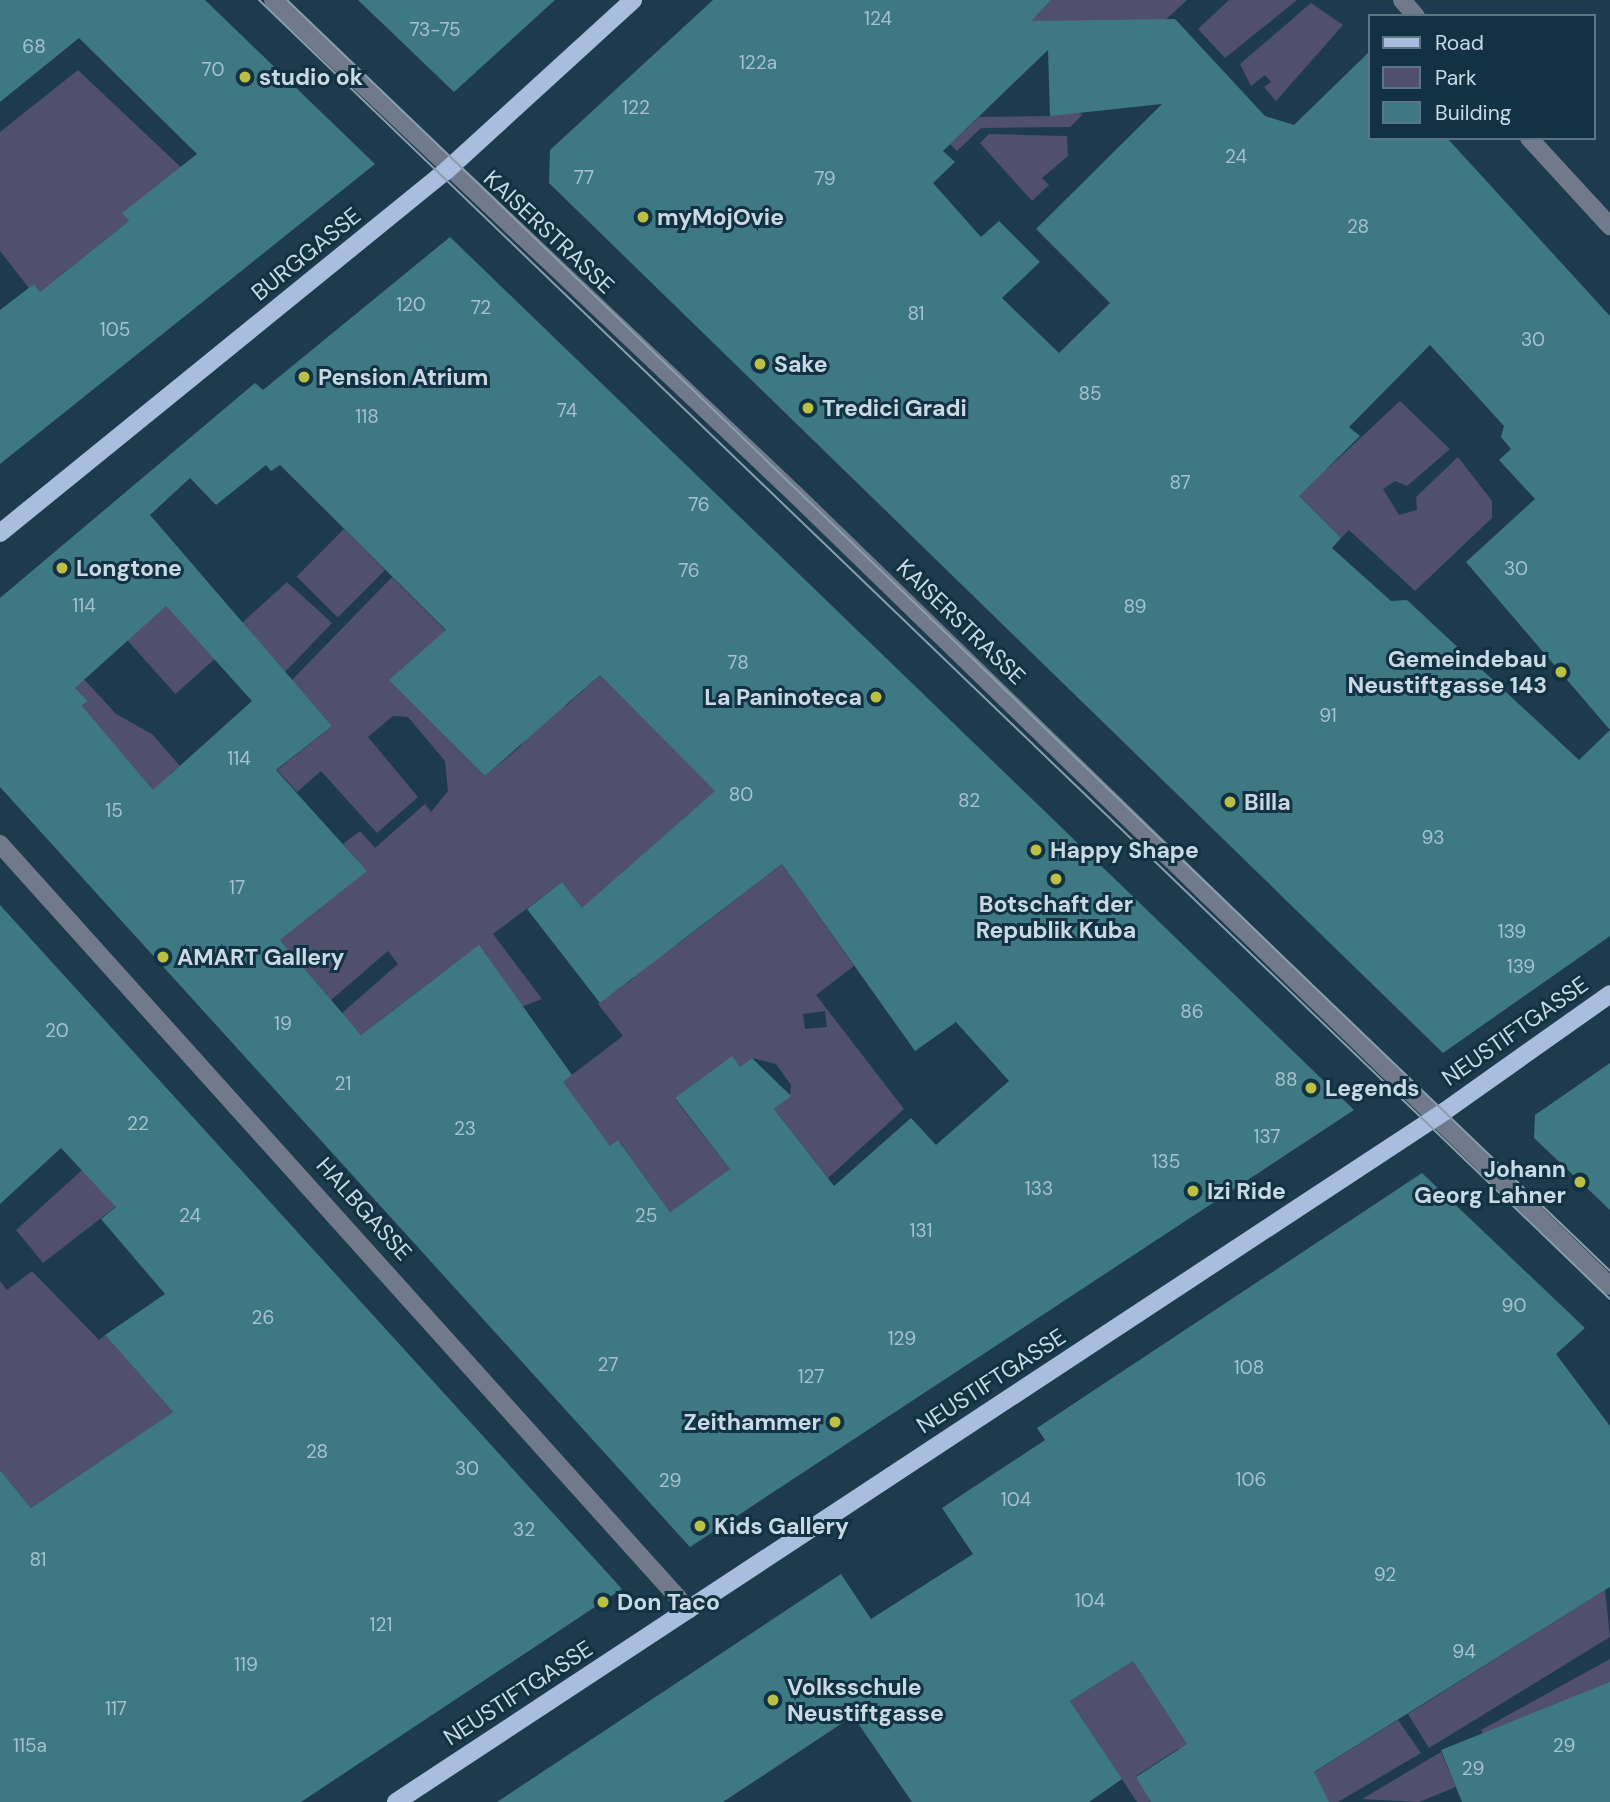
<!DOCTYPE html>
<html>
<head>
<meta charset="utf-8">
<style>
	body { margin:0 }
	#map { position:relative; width:1610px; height:1802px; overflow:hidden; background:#1d3b4d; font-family:"DM Sans",sans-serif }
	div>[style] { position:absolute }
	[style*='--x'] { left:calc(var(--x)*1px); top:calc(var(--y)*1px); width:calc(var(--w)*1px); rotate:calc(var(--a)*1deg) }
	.green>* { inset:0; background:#504f6c; transform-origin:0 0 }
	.building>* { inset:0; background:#3e7883 }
	.minor>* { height:18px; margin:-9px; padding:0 9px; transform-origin:9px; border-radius:9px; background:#717a8b }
	.major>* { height:18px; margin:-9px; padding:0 9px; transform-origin:9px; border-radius:9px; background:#a9bddf }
	.tram>* { height:2px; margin:-1px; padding:0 1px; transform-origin:1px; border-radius:1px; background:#899fac }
	.dots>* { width:19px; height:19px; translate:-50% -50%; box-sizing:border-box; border:4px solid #123142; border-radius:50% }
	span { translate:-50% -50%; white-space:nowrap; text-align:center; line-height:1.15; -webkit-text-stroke:6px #123142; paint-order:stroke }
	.number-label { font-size:19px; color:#a6c2cc }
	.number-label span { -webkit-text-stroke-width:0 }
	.poi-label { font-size:23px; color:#c9dae5; font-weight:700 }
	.left { translate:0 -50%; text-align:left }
	.right { translate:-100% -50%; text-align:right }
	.street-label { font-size:23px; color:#c9dae5 }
	.legend { position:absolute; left:1368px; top:14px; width:228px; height:126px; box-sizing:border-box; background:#123142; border:2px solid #5b7583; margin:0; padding:9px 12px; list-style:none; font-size:21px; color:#c9dae5 }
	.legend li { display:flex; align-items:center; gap:14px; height:35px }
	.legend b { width:35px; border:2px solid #5b7583 }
</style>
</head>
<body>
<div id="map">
	<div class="green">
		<i style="clip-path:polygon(1051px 0,1187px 0,1159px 26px,1014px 21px)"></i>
		<i style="clip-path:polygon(1229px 0,1297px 0,1225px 58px,1198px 29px)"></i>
		<i style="clip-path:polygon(1311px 3px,1343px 25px,1276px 101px,1264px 87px,1271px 82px,1265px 75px,1251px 86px,1240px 64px)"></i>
		<i style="clip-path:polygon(78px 70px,188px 174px,123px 214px,129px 221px,40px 292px,34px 284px,29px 288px,0 251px,0 132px)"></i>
		<i style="clip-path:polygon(1072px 104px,1082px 115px,1070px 127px,981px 128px,957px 151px,950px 144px,979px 117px,1050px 116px)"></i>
		<i style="clip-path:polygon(989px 134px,1067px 136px,1068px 156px,1042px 178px,1049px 185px,1032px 201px,980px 143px)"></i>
		<i style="clip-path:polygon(1400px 401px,1450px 449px,1407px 486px,1395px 481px,1383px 489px,1399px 515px,1417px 510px,1416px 497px,1458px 457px,1492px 501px,1492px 518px,1415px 591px,1349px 530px,1341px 538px,1256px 453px,1282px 427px,1327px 469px)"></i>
		<i style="left:344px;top:529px;width:58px;height:67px;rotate:45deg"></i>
		<i style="clip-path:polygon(evenodd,392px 577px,446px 631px,390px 680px,485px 776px,522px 745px,474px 697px,518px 661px,566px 706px,600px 675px,717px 790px,619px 876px,678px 944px,782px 864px,854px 966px,816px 995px,904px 1109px,828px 1178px,774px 1109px,790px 1096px,791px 1085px,776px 1064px,752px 1058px,740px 1067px,732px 1057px,675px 1099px,730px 1169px,670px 1212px,619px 1141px,610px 1146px,585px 1113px,441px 1174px,623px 1036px,598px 1004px,635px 977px,562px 882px,493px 934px,542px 999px,490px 1019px,450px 967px,361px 1035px,342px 1013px,398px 964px,388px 951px,331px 1000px,280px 940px,366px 871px,343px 844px,360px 831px,375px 848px,425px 804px,431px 812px,448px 791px,445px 761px,408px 717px,393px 716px,368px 737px,418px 797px,377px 833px,321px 771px,297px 792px,277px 770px,332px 726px,292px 680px,392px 577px,825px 1011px,827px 1027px,805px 1029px,803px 1014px,825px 1011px)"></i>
		<i style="clip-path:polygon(287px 582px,332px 623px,285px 672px,242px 623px)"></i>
		<i style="left:160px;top:599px;width:81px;height:52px;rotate:48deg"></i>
		<i style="clip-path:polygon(82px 677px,116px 714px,152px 734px,180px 766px,170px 774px,178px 782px,155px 802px,101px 729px,77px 711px,88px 701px,72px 685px)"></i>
		<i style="clip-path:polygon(82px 1170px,136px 1191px,43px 1263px,16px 1230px)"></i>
		<i style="clip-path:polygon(32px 1271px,99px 1340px,105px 1335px,173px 1412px,31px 1508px,0 1470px,0 1281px,7px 1290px)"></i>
		<i style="clip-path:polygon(1605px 1590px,1610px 1637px,1429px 1748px,1408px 1714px)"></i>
		<i style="clip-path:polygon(1610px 1659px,1610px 1690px,1511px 1802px,1481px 1730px)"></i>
		<i style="clip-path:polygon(1133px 1661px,1213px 1783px,1178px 1749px,1136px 1776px,1151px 1802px,1137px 1802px,1070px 1701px)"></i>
		<i style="clip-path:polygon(1398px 1720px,1421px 1753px,1338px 1802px,1318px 1802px,1305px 1778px)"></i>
		<i style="clip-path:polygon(1441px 1752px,1456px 1787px,1419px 1802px,1362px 1799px)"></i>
	</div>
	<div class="building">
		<i style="clip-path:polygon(0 0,205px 0,375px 164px,0 464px,0 310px,34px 284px,40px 292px,129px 221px,122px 213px,197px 154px,79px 38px,0 102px)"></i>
		<i style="clip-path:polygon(358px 0,555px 0,454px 92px)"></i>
		<i style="clip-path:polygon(evenodd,713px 0,1051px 0,1031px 21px,1175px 19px,1265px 116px,1294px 125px,1370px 51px,1370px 138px,1447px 138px,1610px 316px,1610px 730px,1466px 562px,1535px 499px,1499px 460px,1511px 449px,1501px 437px,1504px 426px,1430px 345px,1349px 427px,1360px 436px,1299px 496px,1341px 538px,1332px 548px,1391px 601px,1407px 600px,1579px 760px,1610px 730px,1610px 936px,1443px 1053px,549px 183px,550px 150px,713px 0,1048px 50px,1050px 116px,1162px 104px,1036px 229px,1110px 303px,1059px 353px,1002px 298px,1040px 262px,999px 221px,981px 237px,933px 183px,955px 162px,943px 151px,1048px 50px)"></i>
		<i style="clip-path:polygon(evenodd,450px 237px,1354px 1110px,690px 1547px,0 787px,0 598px,255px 383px,263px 390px,450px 237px,266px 465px,271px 471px,280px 465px,446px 630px,389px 680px,485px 776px,600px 675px,715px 791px,582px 908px,562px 882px,527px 909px,600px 1003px,782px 864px,915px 1051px,956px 1022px,1009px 1081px,936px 1145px,911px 1118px,834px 1186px,774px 1109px,791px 1096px,752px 1058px,740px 1067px,732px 1056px,675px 1098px,730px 1169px,670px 1212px,618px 1140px,610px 1146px,563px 1082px,572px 1075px,479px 945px,361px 1035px,280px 940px,367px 871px,276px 770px,332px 726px,150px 515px,190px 478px,216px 505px,266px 465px,450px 237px,166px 606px,252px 701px,153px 790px,82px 706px,88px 701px,75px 688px,166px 606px)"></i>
		<i style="clip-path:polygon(0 905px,622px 1589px,301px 1802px,0 1802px,0 1470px,31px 1508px,173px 1412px,105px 1335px,165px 1294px,101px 1219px,116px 1207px,61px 1148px,0 1204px)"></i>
		<i style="clip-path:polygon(1610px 1063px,1610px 1210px,1534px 1138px,1535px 1115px)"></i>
		<i style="clip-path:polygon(1422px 1173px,1585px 1328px,1556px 1354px,1610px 1426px,1610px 1587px,1314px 1772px,1329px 1802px,1151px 1802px,1136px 1777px,1187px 1744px,1133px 1661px,1070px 1701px,1122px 1779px,1089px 1802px,912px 1802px,853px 1716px,723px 1802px,497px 1802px,841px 1574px,871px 1619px,973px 1554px,942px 1508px,1045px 1440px,1037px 1428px)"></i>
		<i style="clip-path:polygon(1610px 1682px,1610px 1802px,1462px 1802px,1441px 1750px)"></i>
	</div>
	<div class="minor">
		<i style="--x:273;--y:0;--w:719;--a:43.42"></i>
		<i style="--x:795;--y:494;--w:1136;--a:44.18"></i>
		<i style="--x:1402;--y:0;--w:21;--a:49"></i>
		<i style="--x:1529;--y:138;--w:120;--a:47.4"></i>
		<i style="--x:0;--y:844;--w:1030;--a:48.03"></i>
	</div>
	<div class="major">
		<i style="--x:0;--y:533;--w:576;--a:-39.08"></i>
		<i style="--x:447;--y:170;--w:252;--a:-42.4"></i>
		<i style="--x:396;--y:1802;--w:1256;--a:-33.37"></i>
		<i style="--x:1445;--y:1111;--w:202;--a:-35.3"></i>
	</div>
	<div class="tram">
		<i style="--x:259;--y:0;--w:1874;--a:43.88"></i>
		<i style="--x:287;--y:0;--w:1835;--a:43.85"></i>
	</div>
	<div class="dots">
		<i style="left:245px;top:77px;background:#bbc045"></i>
		<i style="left:643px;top:217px;background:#bbc045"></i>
		<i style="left:760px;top:364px;background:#bbc045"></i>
		<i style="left:304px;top:377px;background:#bbc045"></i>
		<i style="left:808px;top:408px;background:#bbc045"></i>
		<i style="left:62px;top:568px;background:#bbc045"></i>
		<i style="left:1561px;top:672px;background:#bbc045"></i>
		<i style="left:876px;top:697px;background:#bbc045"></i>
		<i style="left:1230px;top:802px;background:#bbc045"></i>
		<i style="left:1036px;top:850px;background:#bbc045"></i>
		<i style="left:1056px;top:879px;background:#bbc045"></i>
		<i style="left:163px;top:957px;background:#bbc045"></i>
		<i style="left:1311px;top:1088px;background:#bbc045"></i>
		<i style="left:1580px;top:1182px;background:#bbc045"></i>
		<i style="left:1193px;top:1191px;background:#bbc045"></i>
		<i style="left:835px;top:1422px;background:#bbc045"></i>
		<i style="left:700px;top:1526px;background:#bbc045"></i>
		<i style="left:603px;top:1602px;background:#bbc045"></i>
		<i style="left:773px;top:1700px;background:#bbc045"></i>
	</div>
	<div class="number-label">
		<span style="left:878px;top:19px">124</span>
		<span style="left:435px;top:30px">73-75</span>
		<span style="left:34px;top:47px">68</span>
		<span style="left:758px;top:63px">122a</span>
		<span style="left:213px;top:70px">70</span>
		<span style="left:636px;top:108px">122</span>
		<span style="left:1236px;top:157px">24</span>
		<span style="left:584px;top:178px">77</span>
		<span style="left:825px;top:179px">79</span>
		<span style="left:1358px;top:227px">28</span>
		<span style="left:411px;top:305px">120</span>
		<span style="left:481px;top:308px">72</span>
		<span style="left:916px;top:314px">81</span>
		<span style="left:115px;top:330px">105</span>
		<span style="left:1533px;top:340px">30</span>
		<span style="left:1090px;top:394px">85</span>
		<span style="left:567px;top:411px">74</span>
		<span style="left:367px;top:417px">118</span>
		<span style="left:1180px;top:483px">87</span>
		<span style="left:699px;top:505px">76</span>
		<span style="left:1516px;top:569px">30</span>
		<span style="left:689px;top:571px">76</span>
		<span style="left:84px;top:606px">114</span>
		<span style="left:1135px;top:607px">89</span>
		<span style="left:738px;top:663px">78</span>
		<span style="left:1328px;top:716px">91</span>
		<span style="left:239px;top:759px">114</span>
		<span style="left:741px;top:795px">80</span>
		<span style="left:969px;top:801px">82</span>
		<span style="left:114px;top:811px">15</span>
		<span style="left:1433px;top:838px">93</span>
		<span style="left:237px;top:888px">17</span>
		<span style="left:1512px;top:932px">139</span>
		<span style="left:1521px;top:967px">139</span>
		<span style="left:1192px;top:1012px">86</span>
		<span style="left:283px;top:1024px">19</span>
		<span style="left:57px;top:1031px">20</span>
		<span style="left:1286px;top:1080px">88</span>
		<span style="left:343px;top:1084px">21</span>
		<span style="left:138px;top:1124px">22</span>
		<span style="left:465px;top:1129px">23</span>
		<span style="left:1267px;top:1137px">137</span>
		<span style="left:1166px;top:1162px">135</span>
		<span style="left:1039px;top:1189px">133</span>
		<span style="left:190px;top:1216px">24</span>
		<span style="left:646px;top:1216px">25</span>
		<span style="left:921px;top:1231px">131</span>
		<span style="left:1514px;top:1306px">90</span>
		<span style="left:263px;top:1318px">26</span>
		<span style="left:902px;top:1339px">129</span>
		<span style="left:608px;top:1365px">27</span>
		<span style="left:1249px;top:1368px">108</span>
		<span style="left:811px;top:1377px">127</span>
		<span style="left:317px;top:1452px">28</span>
		<span style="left:467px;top:1469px">30</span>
		<span style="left:1251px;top:1480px">106</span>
		<span style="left:670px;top:1481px">29</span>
		<span style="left:1016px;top:1500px">104</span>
		<span style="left:524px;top:1530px">32</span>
		<span style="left:38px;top:1560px">81</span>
		<span style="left:1385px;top:1575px">92</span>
		<span style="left:1090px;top:1601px">104</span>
		<span style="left:381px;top:1625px">121</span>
		<span style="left:1464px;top:1652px">94</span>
		<span style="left:246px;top:1665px">119</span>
		<span style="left:116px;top:1709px">117</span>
		<span style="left:30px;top:1746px">115a</span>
		<span style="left:1564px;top:1746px">29</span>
		<span style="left:1473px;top:1769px">29</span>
	</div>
	<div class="poi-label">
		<span class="left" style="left:259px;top:77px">studio ok</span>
		<span class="left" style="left:657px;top:217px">myMojOvie</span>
		<span class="left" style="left:774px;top:364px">Sake</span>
		<span class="left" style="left:318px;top:377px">Pension Atrium</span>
		<span class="left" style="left:822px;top:408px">Tredici Gradi</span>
		<span class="left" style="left:76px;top:568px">Longtone</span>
		<span class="right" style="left:1547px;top:672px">Gemeindebau<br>Neustiftgasse 143</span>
		<span class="right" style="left:862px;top:697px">La Paninoteca</span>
		<span class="left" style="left:1244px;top:802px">Billa</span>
		<span class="left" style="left:1050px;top:850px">Happy Shape</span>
		<span style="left:1056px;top:917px">Botschaft der<br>Republik Kuba</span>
		<span class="left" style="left:177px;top:957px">AMART Gallery</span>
		<span class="left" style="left:1325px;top:1088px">Legends</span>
		<span class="right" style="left:1566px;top:1182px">Johann<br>Georg Lahner</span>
		<span class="left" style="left:1207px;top:1191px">Izi Ride</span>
		<span class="right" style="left:821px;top:1422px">Zeithammer</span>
		<span class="left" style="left:714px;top:1526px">Kids Gallery</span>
		<span class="left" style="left:617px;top:1602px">Don Taco</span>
		<span class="left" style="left:787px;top:1700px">Volksschule<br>Neustiftgasse</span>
	</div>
	<div class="street-label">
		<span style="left:549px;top:232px;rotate:43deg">KAISERSTRASSE</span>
		<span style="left:306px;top:254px;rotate:-39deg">BURGGASSE</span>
		<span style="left:961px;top:622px;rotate:44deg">KAISERSTRASSE</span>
		<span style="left:1515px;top:1031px;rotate:-35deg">NEUSTIFTGASSE</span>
		<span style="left:364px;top:1209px;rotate:48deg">HALBGASSE</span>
		<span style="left:991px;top:1381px;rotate:-33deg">NEUSTIFTGASSE</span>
		<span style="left:518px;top:1693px;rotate:-33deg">NEUSTIFTGASSE</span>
	</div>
	<ul class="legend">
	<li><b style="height:9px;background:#a9bddf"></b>Road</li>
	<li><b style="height:19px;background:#504f6c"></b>Park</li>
	<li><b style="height:19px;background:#3e7883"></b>Building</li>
	</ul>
</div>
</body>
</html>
